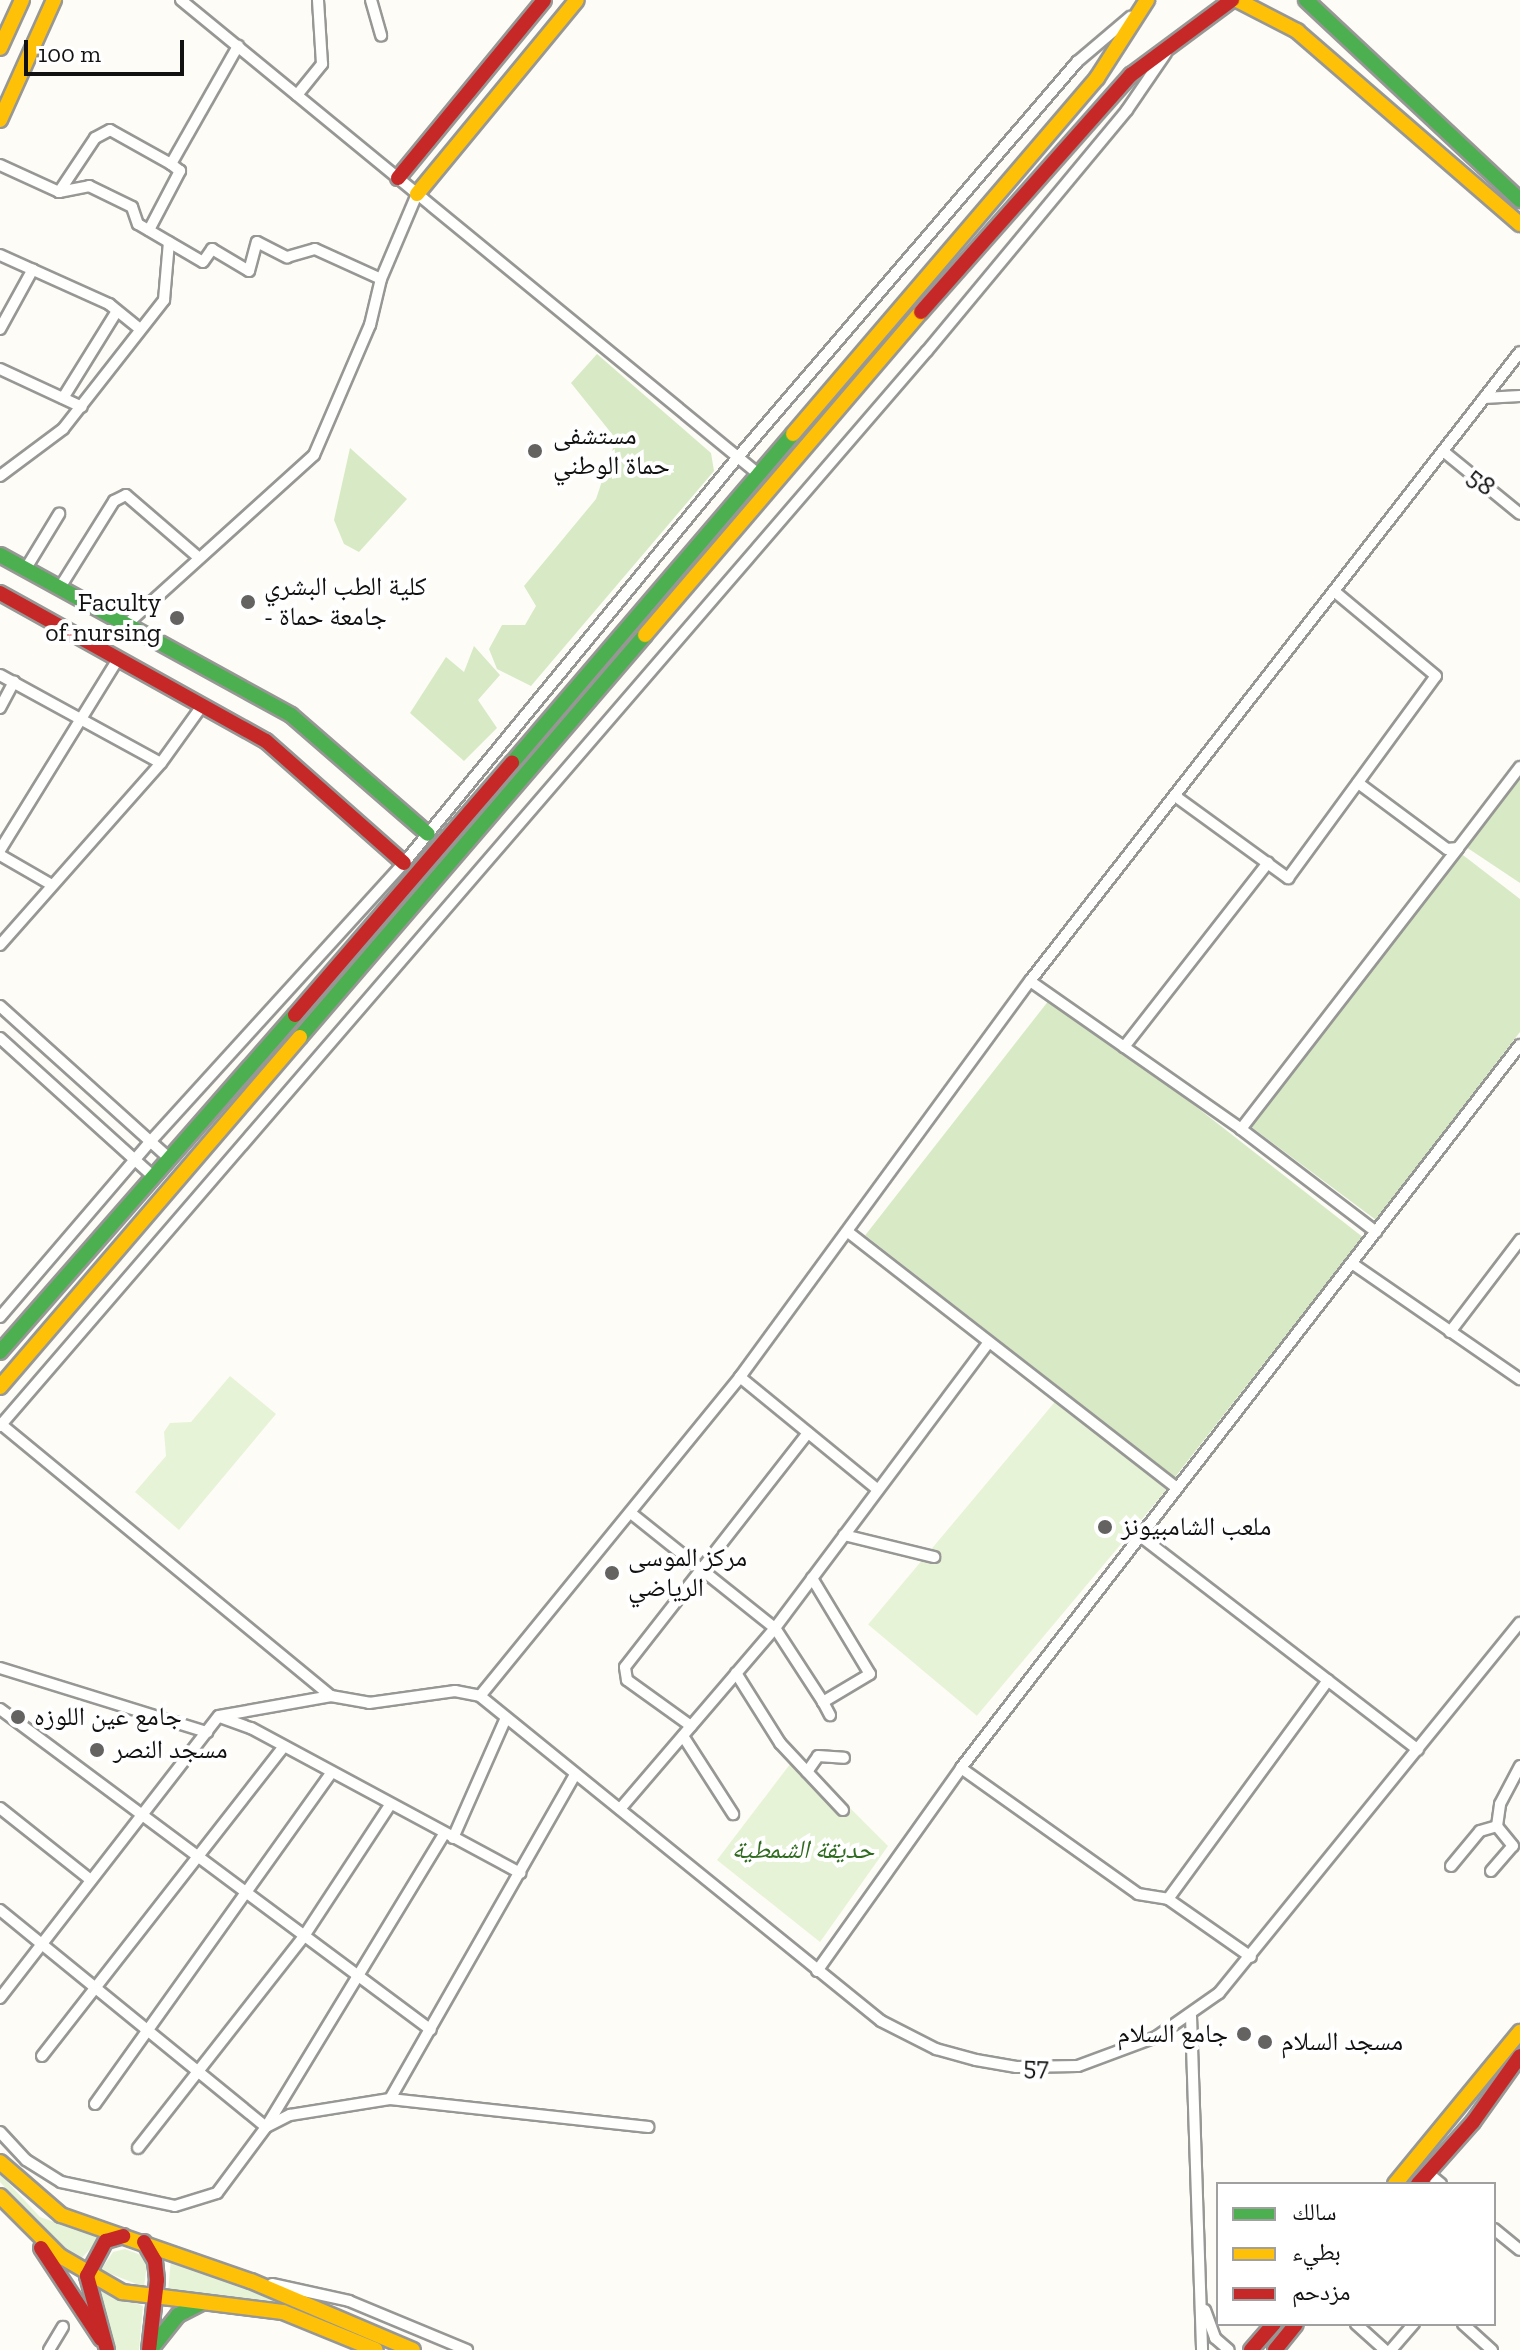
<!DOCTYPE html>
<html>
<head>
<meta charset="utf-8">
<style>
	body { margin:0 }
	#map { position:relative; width:1520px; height:2350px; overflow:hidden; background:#fdfcf7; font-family:"Zilla Slab","Noto Naskh Arabic",serif }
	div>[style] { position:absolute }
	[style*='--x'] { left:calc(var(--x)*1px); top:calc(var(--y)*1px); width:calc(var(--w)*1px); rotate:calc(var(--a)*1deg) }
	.green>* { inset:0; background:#e7f3d7; transform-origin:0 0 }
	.forest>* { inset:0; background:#d8eac5; transform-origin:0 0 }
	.roads { filter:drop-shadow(2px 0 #979795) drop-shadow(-2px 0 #979795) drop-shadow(0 2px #979795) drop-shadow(0 -2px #979795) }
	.street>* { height:10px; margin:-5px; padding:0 5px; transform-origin:5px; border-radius:5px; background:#fffffe }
	.fast>* { height:14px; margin:-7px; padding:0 7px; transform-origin:7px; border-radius:7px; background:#4caf50 }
	.slow>* { height:14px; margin:-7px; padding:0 7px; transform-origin:7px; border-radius:7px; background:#ffc107 }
	.jam>* { height:14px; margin:-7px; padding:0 7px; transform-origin:7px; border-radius:7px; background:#c62828 }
	.dots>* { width:22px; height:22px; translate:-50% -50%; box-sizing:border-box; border:4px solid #fff; border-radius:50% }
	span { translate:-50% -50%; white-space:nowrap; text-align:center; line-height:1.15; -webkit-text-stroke:8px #fff; paint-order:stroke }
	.poi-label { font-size:26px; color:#111 }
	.left { translate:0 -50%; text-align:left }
	.right { translate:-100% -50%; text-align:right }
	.street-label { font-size:26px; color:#111 }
	.park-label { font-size:26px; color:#2f6b1f; font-style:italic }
	.legend { position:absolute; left:1216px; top:2182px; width:280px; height:144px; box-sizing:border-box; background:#fff; border:2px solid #a0a0a0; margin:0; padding:10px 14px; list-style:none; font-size:24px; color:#111 }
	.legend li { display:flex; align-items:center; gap:16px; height:40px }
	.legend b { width:40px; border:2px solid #a0a0a0 }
	.scale { position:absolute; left:24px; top:40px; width:160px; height:36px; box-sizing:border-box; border:4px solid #111; border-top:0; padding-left:10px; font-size:24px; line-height:28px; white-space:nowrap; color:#111; -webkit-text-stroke:6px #fff; paint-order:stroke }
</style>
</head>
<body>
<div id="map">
	<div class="green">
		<i style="clip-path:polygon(230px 1376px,276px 1414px,179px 1530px,135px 1492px,166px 1456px,164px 1432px,170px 1423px,191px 1422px)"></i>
		<i style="left:1059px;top:1397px;width:142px;height:297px;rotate:40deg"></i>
		<i style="clip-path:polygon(797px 1755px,888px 1846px,820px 1942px,717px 1860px)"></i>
		<i style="clip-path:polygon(0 2174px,40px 2217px,100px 2238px,78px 2262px,0 2182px)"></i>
		<i style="clip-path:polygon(125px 2249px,141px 2255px,147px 2264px,144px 2287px,101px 2270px,113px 2252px)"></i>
		<i style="clip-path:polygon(171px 2260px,281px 2298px,336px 2323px,277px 2303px,168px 2291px)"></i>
		<i style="clip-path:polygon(99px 2289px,143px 2306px,139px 2350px,115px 2350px,102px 2316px)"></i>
	</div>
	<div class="forest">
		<i style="clip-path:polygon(597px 354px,711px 453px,714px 471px,531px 686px,497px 669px,489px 649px,502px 625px,525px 625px,536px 606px,524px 586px,596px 499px,616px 439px,571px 383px)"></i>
		<i style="clip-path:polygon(350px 448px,407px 499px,359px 552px,344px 544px,334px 520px)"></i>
		<i style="clip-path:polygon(474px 646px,500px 675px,478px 700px,497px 728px,464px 761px,410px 713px,446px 657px,464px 672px)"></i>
		<i style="clip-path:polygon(1520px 775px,1520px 883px,1463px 845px)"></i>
		<i style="clip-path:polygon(1459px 852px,1520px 899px,1520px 1032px,1376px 1220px,1246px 1123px)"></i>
		<i style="left:1053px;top:995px;width:393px;height:305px;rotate:38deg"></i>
	</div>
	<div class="roads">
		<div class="street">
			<i style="--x:181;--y:0;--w:744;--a:39.38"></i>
			<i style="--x:371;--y:0;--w:37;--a:74"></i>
			<i style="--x:297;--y:95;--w:40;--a:-51"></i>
			<i style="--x:322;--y:64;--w:64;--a:-93.6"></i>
			<i style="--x:0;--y:165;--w:65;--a:24.6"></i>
			<i style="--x:59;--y:192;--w:65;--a:-56.3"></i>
			<i style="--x:95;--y:138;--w:17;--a:-28"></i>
			<i style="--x:110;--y:130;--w:70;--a:29.1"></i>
			<i style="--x:59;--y:192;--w:31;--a:-11"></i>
			<i style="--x:89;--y:186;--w:48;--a:26"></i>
			<i style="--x:132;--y:207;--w:18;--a:71"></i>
			<i style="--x:138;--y:224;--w:75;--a:30.3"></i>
			<i style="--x:203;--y:262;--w:16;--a:-55"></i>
			<i style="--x:212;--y:249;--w:43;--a:30.7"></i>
			<i style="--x:249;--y:271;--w:30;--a:-75"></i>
			<i style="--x:257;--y:242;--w:34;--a:27"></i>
			<i style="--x:287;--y:257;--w:29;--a:-16"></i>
			<i style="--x:315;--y:249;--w:72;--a:24.4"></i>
			<i style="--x:149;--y:230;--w:67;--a:-62.3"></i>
			<i style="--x:180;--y:171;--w:11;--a:-142"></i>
			<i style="--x:171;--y:164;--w:136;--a:-60.4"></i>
			<i style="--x:0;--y:255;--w:120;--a:24.2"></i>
			<i style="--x:109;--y:304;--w:40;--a:39"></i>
			<i style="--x:0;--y:329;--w:68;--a:-61.2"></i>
			<i style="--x:0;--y:369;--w:90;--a:24.9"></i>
			<i style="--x:63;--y:398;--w:102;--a:-58.2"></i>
			<i style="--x:1484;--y:398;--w:36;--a:-3"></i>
			<i style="--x:1443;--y:451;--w:99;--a:39.3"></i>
			<i style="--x:0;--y:476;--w:79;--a:-36.7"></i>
			<i style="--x:63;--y:429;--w:164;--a:-51.9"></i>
			<i style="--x:164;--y:300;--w:58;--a:-85.1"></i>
			<i style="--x:25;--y:570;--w:66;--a:-58.7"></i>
			<i style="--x:59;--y:589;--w:104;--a:-58"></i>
			<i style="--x:114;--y:501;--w:13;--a:-27"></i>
			<i style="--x:126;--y:495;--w:95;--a:40.7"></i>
			<i style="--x:127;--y:624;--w:252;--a:-42.1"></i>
			<i style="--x:314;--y:455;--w:142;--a:-66.7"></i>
			<i style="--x:370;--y:325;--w:47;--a:-76.6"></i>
			<i style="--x:381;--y:279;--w:92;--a:-67"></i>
			<i style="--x:0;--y:675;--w:183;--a:28.7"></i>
			<i style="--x:0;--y:708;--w:30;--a:-62"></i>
			<i style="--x:1175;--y:796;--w:140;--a:36"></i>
			<i style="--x:1288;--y:878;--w:250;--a:-53.8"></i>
			<i style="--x:1436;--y:676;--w:133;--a:-140.2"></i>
			<i style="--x:1458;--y:848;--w:102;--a:-52.6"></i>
			<i style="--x:0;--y:850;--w:225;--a:-58.3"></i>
			<i style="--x:0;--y:855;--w:60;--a:30"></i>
			<i style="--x:0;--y:945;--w:243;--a:-48.5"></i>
			<i style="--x:161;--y:763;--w:70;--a:-54.3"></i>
			<i style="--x:1030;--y:981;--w:258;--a:35"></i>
			<i style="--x:1241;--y:1129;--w:170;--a:37.3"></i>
			<i style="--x:0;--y:1006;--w:229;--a:42"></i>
			<i style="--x:0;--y:1038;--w:207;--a:42.1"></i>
			<i style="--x:1124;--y:1047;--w:234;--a:-52"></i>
			<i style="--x:1241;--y:1129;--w:355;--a:-52.3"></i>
			<i style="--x:1458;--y:848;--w:11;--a:175"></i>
			<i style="--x:1447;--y:849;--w:111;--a:-143.4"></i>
			<i style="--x:848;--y:1232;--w:415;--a:37.9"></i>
			<i style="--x:1353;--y:1264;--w:203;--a:34.6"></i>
			<i style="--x:0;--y:1317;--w:230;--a:-49.4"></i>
			<i style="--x:150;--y:1142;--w:377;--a:-47.7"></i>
			<i style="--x:404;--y:863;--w:526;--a:-50.56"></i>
			<i style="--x:738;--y:457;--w:521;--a:-49.36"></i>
			<i style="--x:1077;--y:62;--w:70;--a:-40.3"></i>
			<i style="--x:1450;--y:1332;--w:116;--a:-52.7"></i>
			<i style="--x:740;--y:1377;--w:178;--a:39.3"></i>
			<i style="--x:2;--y:1425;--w:426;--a:39.5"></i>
			<i style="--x:0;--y:1426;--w:1419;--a:-49.23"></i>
			<i style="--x:927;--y:351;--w:313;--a:-50.3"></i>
			<i style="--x:1127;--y:110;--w:69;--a:-55.6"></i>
			<i style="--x:632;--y:1514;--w:183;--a:38.6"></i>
			<i style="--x:775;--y:1628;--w:88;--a:57"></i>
			<i style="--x:844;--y:1535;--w:93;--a:13.7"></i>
			<i style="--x:1139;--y:1535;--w:352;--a:37.6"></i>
			<i style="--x:812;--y:1578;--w:112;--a:58.9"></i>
			<i style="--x:870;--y:1674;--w:55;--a:149.2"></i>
			<i style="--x:823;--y:1702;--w:15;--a:62"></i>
			<i style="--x:0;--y:1668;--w:217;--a:17.2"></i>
			<i style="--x:736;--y:1673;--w:83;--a:57.8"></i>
			<i style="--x:780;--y:1743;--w:92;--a:46.8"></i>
			<i style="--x:480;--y:1696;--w:412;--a:-50.8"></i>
			<i style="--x:740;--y:1377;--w:491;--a:-53.8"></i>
			<i style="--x:1030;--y:981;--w:797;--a:-52.08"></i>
			<i style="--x:0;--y:1709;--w:537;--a:36.68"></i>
			<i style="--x:220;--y:1717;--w:33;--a:20"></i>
			<i style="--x:251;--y:1728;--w:306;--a:28.3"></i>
			<i style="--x:691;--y:1726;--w:79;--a:-144.3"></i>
			<i style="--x:627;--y:1680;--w:13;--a:-99"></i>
			<i style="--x:625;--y:1667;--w:297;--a:-52"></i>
			<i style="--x:683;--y:1736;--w:93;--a:57.3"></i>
			<i style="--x:961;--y:1768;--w:217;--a:35.4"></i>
			<i style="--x:1138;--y:1894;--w:30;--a:9"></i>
			<i style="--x:1168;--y:1899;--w:271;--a:-53.8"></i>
			<i style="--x:807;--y:1772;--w:19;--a:-55"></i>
			<i style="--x:818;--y:1756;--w:26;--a:4"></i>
			<i style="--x:0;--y:1808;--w:116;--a:38.4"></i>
			<i style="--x:620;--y:1809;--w:238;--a:-49.4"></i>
			<i style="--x:775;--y:1628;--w:356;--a:-53.2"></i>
			<i style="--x:453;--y:1838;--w:131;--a:-66.2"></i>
			<i style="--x:1451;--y:1866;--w:45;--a:-50.4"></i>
			<i style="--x:1480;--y:1831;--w:18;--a:-16"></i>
			<i style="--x:1491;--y:1871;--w:33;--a:-49"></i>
			<i style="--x:1513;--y:1846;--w:26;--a:-129"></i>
			<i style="--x:1497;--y:1826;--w:22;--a:-82"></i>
			<i style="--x:1500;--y:1804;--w:43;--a:-62.2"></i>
			<i style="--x:1168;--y:1899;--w:101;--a:34.9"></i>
			<i style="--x:0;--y:1910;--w:343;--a:39.2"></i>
			<i style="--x:266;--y:2127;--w:343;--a:-58.7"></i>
			<i style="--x:817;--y:1971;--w:249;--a:-54.6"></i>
			<i style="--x:961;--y:1768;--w:914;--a:-52.29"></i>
			<i style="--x:0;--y:1998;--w:357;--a:-52.2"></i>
			<i style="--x:219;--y:1716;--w:114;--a:-10.1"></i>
			<i style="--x:331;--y:1696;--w:39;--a:10"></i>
			<i style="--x:369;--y:1703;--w:87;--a:-7.9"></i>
			<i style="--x:455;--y:1691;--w:25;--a:11"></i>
			<i style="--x:480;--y:1696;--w:516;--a:39.02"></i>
			<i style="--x:881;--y:2021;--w:62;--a:27"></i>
			<i style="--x:936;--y:2049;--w:41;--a:15.4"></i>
			<i style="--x:976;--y:2060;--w:41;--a:9.9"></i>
			<i style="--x:1016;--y:2067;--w:62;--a:-0.9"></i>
			<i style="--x:1078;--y:2066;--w:83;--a:-20.4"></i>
			<i style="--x:1156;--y:2037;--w:77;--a:-34.9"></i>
			<i style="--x:1219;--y:1993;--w:477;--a:-50.9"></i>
			<i style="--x:1191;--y:2016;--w:334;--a:88.1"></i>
			<i style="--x:42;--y:2056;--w:391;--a:-52"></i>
			<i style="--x:390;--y:2099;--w:373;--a:-60.3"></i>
			<i style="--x:95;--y:2104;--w:405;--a:-54.5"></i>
			<i style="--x:0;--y:2132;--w:38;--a:47"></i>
			<i style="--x:26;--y:2160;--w:41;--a:32.2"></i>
			<i style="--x:61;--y:2182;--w:116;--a:11.9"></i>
			<i style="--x:175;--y:2206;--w:44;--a:-17.2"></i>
			<i style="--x:217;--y:2193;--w:82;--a:-53.4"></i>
			<i style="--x:266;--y:2127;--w:27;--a:-27"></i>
			<i style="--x:290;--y:2115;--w:101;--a:-9.1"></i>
			<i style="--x:390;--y:2099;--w:260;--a:6.2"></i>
			<i style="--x:138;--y:2148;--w:269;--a:-51.9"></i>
			<i style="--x:304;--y:1936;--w:157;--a:-56.7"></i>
			<i style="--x:1428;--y:2173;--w:17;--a:40"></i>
			<i style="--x:1494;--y:2229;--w:33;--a:39"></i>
			<i style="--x:272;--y:2284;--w:79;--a:12.4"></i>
			<i style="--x:349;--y:2301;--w:128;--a:22.6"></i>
			<i style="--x:1205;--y:2310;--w:30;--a:70"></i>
			<i style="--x:1215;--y:2338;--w:18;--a:41"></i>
			<i style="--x:1356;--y:2324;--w:39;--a:42"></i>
			<i style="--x:1463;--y:2324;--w:39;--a:42"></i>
			<i style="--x:49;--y:2350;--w:27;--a:-59"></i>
			<i style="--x:1391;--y:2350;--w:35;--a:-49"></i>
		</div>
		<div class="fast">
			<i style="--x:1306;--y:0;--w:293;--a:43.1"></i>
			<i style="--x:0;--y:555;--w:332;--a:28.8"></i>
			<i style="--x:291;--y:715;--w:181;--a:41"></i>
			<i style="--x:512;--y:763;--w:433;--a:-49.5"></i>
			<i style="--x:300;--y:1037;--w:530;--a:-49.36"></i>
			<i style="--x:0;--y:1352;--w:448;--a:-48.8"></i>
			<i style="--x:150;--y:2350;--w:45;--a:-51.3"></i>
			<i style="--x:178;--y:2315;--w:28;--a:-27"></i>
		</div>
		<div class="slow">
			<i style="--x:1237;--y:0;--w:68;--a:27.3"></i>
			<i style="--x:1297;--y:31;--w:295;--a:40.9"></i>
			<i style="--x:0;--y:48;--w:53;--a:-65.4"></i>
			<i style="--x:0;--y:120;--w:132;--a:-65.8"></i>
			<i style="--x:417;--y:194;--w:251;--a:-50.5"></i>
			<i style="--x:793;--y:434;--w:468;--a:-49.5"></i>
			<i style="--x:1097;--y:78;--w:93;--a:-57.3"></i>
			<i style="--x:645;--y:635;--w:425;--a:-49.5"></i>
			<i style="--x:0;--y:1387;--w:461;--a:-49.4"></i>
			<i style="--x:0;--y:2162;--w:81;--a:41"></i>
			<i style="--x:61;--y:2215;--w:201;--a:19.2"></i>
			<i style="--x:251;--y:2281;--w:176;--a:23.1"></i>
			<i style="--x:1395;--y:2184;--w:197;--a:-50.6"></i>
			<i style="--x:0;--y:2196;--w:85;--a:45"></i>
			<i style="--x:60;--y:2256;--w:72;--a:30.1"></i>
			<i style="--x:122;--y:2292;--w:162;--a:7.1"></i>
			<i style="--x:283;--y:2312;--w:100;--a:22.2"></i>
		</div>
		<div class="jam">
			<i style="--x:398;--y:178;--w:230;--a:-50.6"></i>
			<i style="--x:921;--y:312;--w:317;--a:-48.5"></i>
			<i style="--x:1131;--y:75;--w:126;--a:-36.6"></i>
			<i style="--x:0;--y:593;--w:304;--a:29.1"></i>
			<i style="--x:266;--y:741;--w:184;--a:41.5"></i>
			<i style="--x:295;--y:1015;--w:333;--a:-49.3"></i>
			<i style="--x:1418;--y:2184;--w:83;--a:-48.4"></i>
			<i style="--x:1473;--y:2122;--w:81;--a:-54.5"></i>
			<i style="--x:144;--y:2242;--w:22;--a:60"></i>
			<i style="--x:155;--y:2261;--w:19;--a:84"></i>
			<i style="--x:157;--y:2280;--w:70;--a:96.5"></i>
			<i style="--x:41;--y:2248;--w:109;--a:56.6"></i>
			<i style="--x:107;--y:2350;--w:77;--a:-105.1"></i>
			<i style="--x:87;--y:2276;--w:40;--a:-62"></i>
			<i style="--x:106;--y:2241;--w:18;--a:-16"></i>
			<i style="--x:1251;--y:2350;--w:35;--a:-49"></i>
			<i style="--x:1275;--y:2350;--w:33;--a:-51"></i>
		</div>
	</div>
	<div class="dots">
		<i style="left:535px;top:451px;background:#646362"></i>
		<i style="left:248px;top:602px;background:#646362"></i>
		<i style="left:177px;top:618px;background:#646362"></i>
		<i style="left:1105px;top:1527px;background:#646362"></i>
		<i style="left:612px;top:1573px;background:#646362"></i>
		<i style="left:18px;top:1717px;background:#646362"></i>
		<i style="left:97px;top:1750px;background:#646362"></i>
		<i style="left:1244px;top:2034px;background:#646362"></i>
		<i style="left:1265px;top:2042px;background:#646362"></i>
	</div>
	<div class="poi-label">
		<span class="left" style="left:553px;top:451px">مستشفى<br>حماة الوطني</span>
		<span class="left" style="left:264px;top:602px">كلية الطب البشري<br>- جامعة حماة</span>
		<span class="right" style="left:161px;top:618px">Faculty<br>of nursing</span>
		<span class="left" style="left:1121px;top:1527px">ملعب الشامبيونز</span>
		<span class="left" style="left:628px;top:1573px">مركز الموسى<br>الرياضي</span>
		<span class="left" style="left:34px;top:1717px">جامع عين اللوزه</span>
		<span class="left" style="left:113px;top:1750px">مسجد النصر</span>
		<span class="right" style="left:1228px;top:2034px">جامع السلام</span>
		<span class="left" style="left:1281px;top:2042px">مسجد السلام</span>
	</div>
	<div class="street-label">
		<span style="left:1481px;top:482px;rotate:39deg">58</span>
		<span style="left:1036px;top:2067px;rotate:2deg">57</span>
	</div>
	<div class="park-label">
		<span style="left:803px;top:1850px">حديقة الشمطية</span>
	</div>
	<ul class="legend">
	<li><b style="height:10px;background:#4caf50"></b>سالك</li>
	<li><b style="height:10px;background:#ffc107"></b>بطيء</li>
	<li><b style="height:10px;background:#c62828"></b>مزدحم</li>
	</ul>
	<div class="scale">100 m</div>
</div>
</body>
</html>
